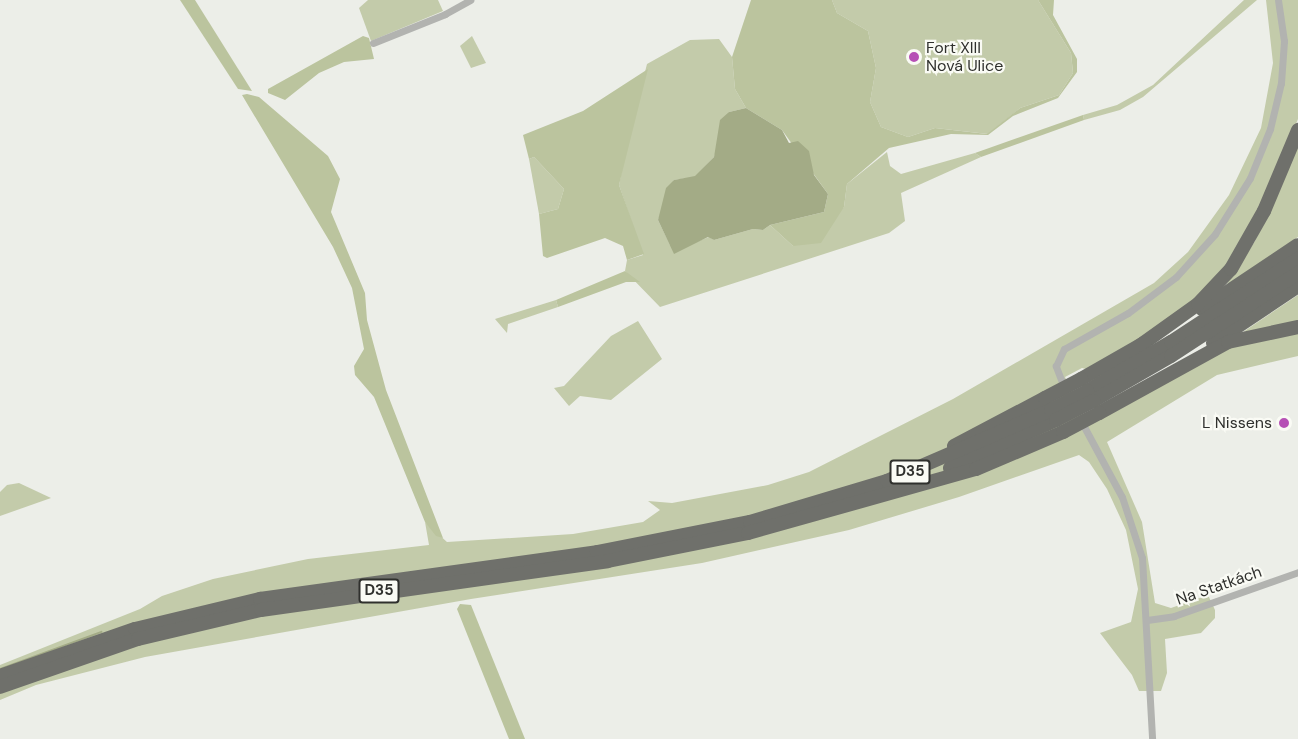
<!DOCTYPE html>
<html>
<head>
<meta charset="utf-8">
<style>
	body { margin:0 }
	#map { position:relative; width:1298px; height:739px; overflow:hidden; background:#eceee8; font-family:"DM Sans",sans-serif }
	div>[style] { position:absolute }
	[style*='--x'] { left:calc(var(--x)*1px); top:calc(var(--y)*1px); width:calc(var(--w)*1px); rotate:calc(var(--a)*1deg) }
	.green>* { inset:0; background:#c3cbaa }
	.forest>* { inset:0; background:#bbc49e }
	.water>* { inset:0; background:#a3ab86 }
	.stream>* { height:2px; margin:-1px; padding:0 1px; transform-origin:1px; border-radius:1px; background:#a3ab86 }
	.minor>* { height:7px; margin:-3.5px; padding:0 3.5px; transform-origin:3.5px; border-radius:3.5px; background:#b2b3b0 }
	.motorway>* { height:14px; margin:-7px; padding:0 7px; transform-origin:7px; border-radius:7px; background:#6f706b }
	.motorway-bridge>* { height:14px; margin:-7px; padding:0 7px; transform-origin:7px; border-radius:7px; background:#6f706b }
	.dots>* { width:16px; height:16px; translate:-50% -50%; box-sizing:border-box; border:3px solid #fafbf5; border-radius:50% }
	span { translate:-50% -50%; white-space:nowrap; text-align:center; line-height:1.15; -webkit-text-stroke:4.5px #fafbf5; paint-order:stroke }
	.shield-label span { padding:2px 4px; background:#fafbf5; border:2px solid; border-radius:4px; -webkit-text-stroke-width:0 }
	.shield-label { font-size:15px; color:#2f302d; font-weight:700 }
	.poi-label { font-size:16px; color:#2f302d }
	.left { translate:0 -50%; text-align:left }
	.right { translate:-100% -50%; text-align:right }
	.street-label { font-size:16px; color:#2f302d }
</style>
</head>
<body>
<div id="map">
	<div class="green">
		<i style="clip-path:polygon(368px 0,438px 0,443px 11px,371px 41px,359px 8px)"></i>
		<i style="clip-path:polygon(832px 0,1038px 0,1071px 53px,1073px 73px,1059px 95px,1020px 108px,988px 134px,935px 128px,908px 137px,881px 127px,870px 102px,876px 68px,868px 31px,837px 13px)"></i>
		<i style="clip-path:polygon(1244px 0,1257px 0,1143px 97px,1120px 110px,1084px 120px,1083px 115px,1117px 105px,1153px 85px)"></i>
		<i style="clip-path:polygon(1266px 0,1298px 0,1298px 119px,1263px 204px,1219px 278px,1168px 322px,1086px 369px,1082px 368px,1065px 377px,1088px 424px,1231px 346px,1298px 332px,1298px 356px,1217px 375px,1107px 442px,1142px 522px,1155px 603px,1171px 608px,1208px 595px,1215px 610px,1215px 618px,1201px 633px,1165px 639px,1167px 673px,1161px 691px,1139px 691px,1132px 675px,1100px 633px,1131px 622px,1138px 589px,1126px 530px,1107px 489px,1089px 462px,1079px 455px,959px 497px,849px 530px,702px 563px,471px 599px,145px 657px,36px 685px,0 700px,0 665px,140px 609px,162px 596px,213px 579px,308px 559px,429px 545px,425px 522px,447px 542px,573px 534px,643px 522px,660px 510px,648px 501px,672px 503px,768px 485px,809px 472px,953px 399px,1154px 283px,1188px 252px,1229px 195px,1261px 128px,1273px 63px)"></i>
		<i style="clip-path:polygon(472px 36px,486px 63px,471px 68px,460px 46px)"></i>
		<i style="clip-path:polygon(719px 39px,732px 57px,735px 89px,746px 108px,729px 112px,714px 157px,695px 177px,674px 180px,658px 220px,670px 245px,686px 246px,709px 237px,714px 240px,753px 229px,763px 230px,770px 225px,793px 246px,844px 207px,847px 184px,887px 152px,890px 166px,901px 174px,975px 153px,981px 157px,901px 193px,905px 221px,889px 233px,660px 307px,625px 271px,627px 260px,643px 255px,619px 185px,628px 139px,647px 64px,690px 40px)"></i>
		<i style="clip-path:polygon(1298px 144px,1298px 237px,1225px 287px,1255px 241px)"></i>
		<i style="clip-path:polygon(534px 157px,564px 189px,558px 209px,539px 214px,529px 159px)"></i>
		<i style="clip-path:polygon(1298px 295px,1298px 322px,1243px 332px)"></i>
		<i style="clip-path:polygon(556px 300px,558px 307px,508px 324px,507px 333px,495px 319px)"></i>
		<i style="clip-path:polygon(638px 321px,662px 359px,611px 400px,580px 396px,569px 406px,554px 388px,564px 386px,611px 336px)"></i>
		<i style="clip-path:polygon(19px 483px,51px 498px,0 516px,0 492px,7px 485px)"></i>
	</div>
	<div class="forest">
		<i style="clip-path:polygon(180px 0,195px 0,252px 91px,238px 89px)"></i>
		<i style="clip-path:polygon(751px 0,832px 0,837px 13px,868px 31px,876px 68px,870px 102px,881px 127px,908px 137px,935px 128px,987px 134px,1020px 108px,1059px 95px,1073px 73px,1071px 53px,1038px 0,1054px 0,1053px 15px,1077px 59px,1077px 72px,1058px 98px,1013px 116px,988px 135px,951px 134px,889px 148px,847px 184px,844px 207px,821px 243px,793px 246px,770px 225px,824px 212px,828px 194px,782px 130px,746px 108px,735px 89px,732px 57px)"></i>
		<i style="clip-path:polygon(363px 36px,369px 38px,374px 59px,344px 62px,319px 73px,285px 100px,268px 93px,268px 89px)"></i>
		<i style="clip-path:polygon(648px 69px,619px 185px,644px 254px,627px 260px,623px 246px,605px 238px,547px 258px,543px 256px,539px 214px,558px 209px,564px 189px,534px 157px,529px 159px,523px 135px,583px 111px)"></i>
		<i style="clip-path:polygon(247px 94px,259px 97px,328px 156px,340px 179px,331px 212px,365px 293px,367px 320px,386px 390px,443px 538px,436px 536px,425px 522px,374px 397px,355px 375px,354px 366px,364px 349px,352px 288px,333px 247px,242px 95px)"></i>
		<i style="clip-path:polygon(1083px 115px,1084px 120px,981px 157px,975px 153px)"></i>
		<i style="clip-path:polygon(625px 271px,640px 282px,626px 282px,558px 307px,556px 300px)"></i>
		<i style="clip-path:polygon(460px 604px,471px 605px,525px 739px,509px 739px,457px 609px)"></i>
	</div>
	<div class="water">
		<i style="clip-path:polygon(746px 108px,782px 130px,789px 143px,798px 141px,809px 151px,814px 175px,828px 194px,824px 212px,770px 225px,763px 230px,753px 229px,714px 240px,708px 237px,674px 254px,658px 220px,666px 188px,674px 180px,695px 176px,714px 157px,720px 120px,729px 112px)"></i>
	</div>
	<div class="stream">
		<i style="--x:0;--y:669;--w:108;--a:-20.1"></i>
	</div>
	<div class="minor">
		<i style="--x:373;--y:43;--w:78;--a:-21.9"></i>
		<i style="--x:445;--y:14;--w:29;--a:-29"></i>
		<i style="--x:1065;--y:390;--w:26;--a:-111"></i>
		<i style="--x:1056;--y:366;--w:19;--a:-65"></i>
		<i style="--x:1064;--y:349;--w:73;--a:-29.4"></i>
		<i style="--x:1128;--y:313;--w:60;--a:-36.9"></i>
		<i style="--x:1176;--y:277;--w:58;--a:-47.8"></i>
		<i style="--x:1215;--y:234;--w:66;--a:-58"></i>
		<i style="--x:1250;--y:178;--w:53;--a:-67.8"></i>
		<i style="--x:1270;--y:129;--w:47;--a:-76.6"></i>
		<i style="--x:1281;--y:83;--w:42;--a:-85.9"></i>
		<i style="--x:1284;--y:41;--w:41;--a:-98.3"></i>
		<i style="--x:1081;--y:421;--w:86;--a:61.7"></i>
		<i style="--x:1122;--y:497;--w:64;--a:71.8"></i>
		<i style="--x:1142;--y:558;--w:181;--a:86.8"></i>
		<i style="--x:1147;--y:620;--w:27;--a:-8"></i>
		<i style="--x:1174;--y:616;--w:132;--a:-19.5"></i>
	</div>
	<div class="motorway">
		<i style="--x:1202;--y:309;--w:115;--a:-33.7"></i>
		<i style="--x:1213;--y:343;--w:102;--a:-33.8"></i>
		<i style="--x:1138;--y:347;--w:74;--a:-35.6"></i>
		<i style="--x:1198;--y:304;--w:48;--a:-46.7"></i>
		<i style="--x:1231;--y:269;--w:67;--a:-60.4"></i>
		<i style="--x:1264;--y:211;--w:88;--a:-67.2"></i>
		<i style="--x:1081;--y:379;--w:73;--a:-29.7"></i>
		<i style="--x:1087;--y:391;--w:97;--a:-30.3"></i>
		<i style="--x:1171;--y:342;--w:152;--a:-33.2"></i>
		<i style="--x:1093;--y:401;--w:90;--a:-30"></i>
		<i style="--x:1171;--y:356;--w:152;--a:-33.2"></i>
		<i style="--x:1099;--y:413;--w:147;--a:-28.8"></i>
		<i style="--x:1228;--y:342;--w:72;--a:-12.1"></i>
		<i style="--x:954;--y:446;--w:103;--a:-27.8"></i>
		<i style="--x:950;--y:468;--w:116;--a:-24.4"></i>
		<i style="--x:0;--y:676;--w:143;--a:-19.2"></i>
		<i style="--x:135;--y:629;--w:129;--a:-13.5"></i>
		<i style="--x:260;--y:599;--w:340;--a:-7.9"></i>
		<i style="--x:597;--y:552;--w:156;--a:-11.1"></i>
		<i style="--x:750;--y:522;--w:143;--a:-16.7"></i>
		<i style="--x:887;--y:481;--w:179;--a:-23.4"></i>
		<i style="--x:0;--y:687;--w:146;--a:-19.2"></i>
		<i style="--x:138;--y:639;--w:126;--a:-13.3"></i>
		<i style="--x:261;--y:610;--w:350;--a:-8"></i>
		<i style="--x:608;--y:561;--w:143;--a:-11.3"></i>
		<i style="--x:748;--y:533;--w:237;--a:-15.7"></i>
		<i style="--x:976;--y:469;--w:95;--a:-23"></i>
	</div>
	<div class="motorway-bridge">
		<i style="--x:1045;--y:398;--w:41;--a:-27.8"></i>
		<i style="--x:1051;--y:410;--w:41;--a:-27.8"></i>
		<i style="--x:1056;--y:420;--w:42;--a:-27.2"></i>
		<i style="--x:1063;--y:432;--w:41;--a:-27.8"></i>
	</div>
	<div class="dots">
		<i style="left:914px;top:57px;background:#b650b5"></i>
		<i style="left:1284px;top:423px;background:#b650b5"></i>
	</div>
	<div class="shield-label">
		<span style="left:910px;top:472px">D35</span>
		<span style="left:379px;top:591px">D35</span>
	</div>
	<div class="poi-label">
		<span class="left" style="left:926px;top:57px">Fort XIII<br>Nová Ulice</span>
		<span class="right" style="left:1272px;top:423px">L Nissens</span>
	</div>
	<div class="street-label">
		<span style="left:1219px;top:586px;rotate:-19deg">Na Statkách</span>
	</div>
</div>
</body>
</html>
